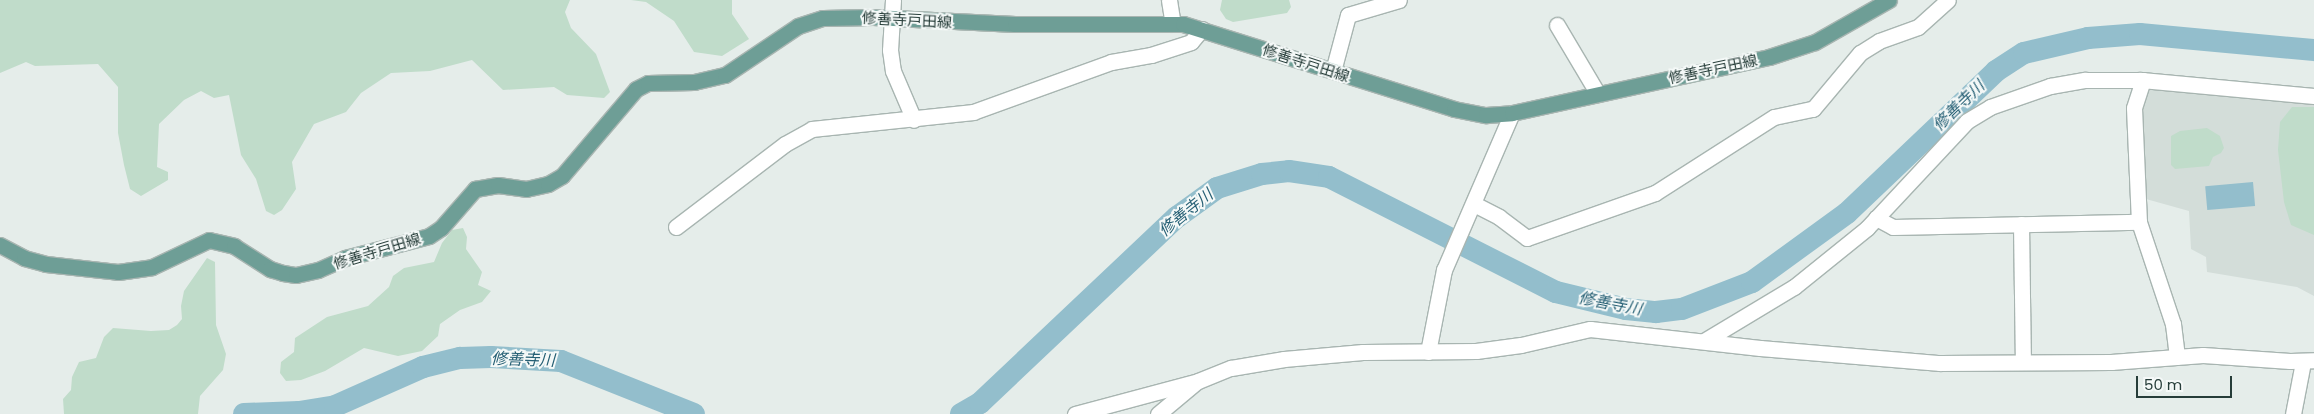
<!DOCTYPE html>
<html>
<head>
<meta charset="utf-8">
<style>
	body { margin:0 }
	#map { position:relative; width:2314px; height:414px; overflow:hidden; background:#e5edea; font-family:Poppins,"Noto Sans JP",sans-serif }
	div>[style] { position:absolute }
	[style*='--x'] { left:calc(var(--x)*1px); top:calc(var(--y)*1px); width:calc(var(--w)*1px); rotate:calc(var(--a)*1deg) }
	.built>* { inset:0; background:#d3ddd9 }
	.green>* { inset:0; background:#c0dcca }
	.water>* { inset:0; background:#93becc; transform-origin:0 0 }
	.river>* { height:22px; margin:-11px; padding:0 11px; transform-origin:11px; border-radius:11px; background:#93becc }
	.roads { filter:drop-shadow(1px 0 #a8b5b1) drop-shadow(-1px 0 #a8b5b1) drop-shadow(0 1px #a8b5b1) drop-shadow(0 -1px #a8b5b1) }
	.minor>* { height:15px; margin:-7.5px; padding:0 7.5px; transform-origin:7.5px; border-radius:7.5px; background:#fff }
	.major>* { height:15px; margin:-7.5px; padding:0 7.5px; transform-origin:7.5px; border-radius:7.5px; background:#6e9e96 }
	span { translate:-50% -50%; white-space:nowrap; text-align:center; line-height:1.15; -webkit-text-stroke:4px #f5f9f8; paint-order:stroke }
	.street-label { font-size:15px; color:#263d39 }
	.water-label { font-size:16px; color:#255f74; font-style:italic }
	.scale { position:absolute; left:2136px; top:376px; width:96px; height:22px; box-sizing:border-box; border:2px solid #263d39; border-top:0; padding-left:6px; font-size:15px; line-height:18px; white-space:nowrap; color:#263d39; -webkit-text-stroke:4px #f5f9f8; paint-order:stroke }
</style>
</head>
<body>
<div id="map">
	<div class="built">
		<i style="clip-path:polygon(2148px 88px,2314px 100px,2314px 296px,2297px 287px,2207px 272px,2206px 257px,2191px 249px,2189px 211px,2146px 199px,2140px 111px)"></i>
	</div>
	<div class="green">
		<i style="clip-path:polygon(0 0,570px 0,565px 12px,571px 28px,596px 54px,610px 92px,604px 98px,567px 95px,554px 87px,503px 90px,472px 60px,430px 71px,391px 73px,361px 93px,346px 112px,314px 124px,292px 162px,296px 189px,282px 210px,274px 215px,266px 211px,256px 179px,241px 155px,229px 95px,214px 98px,201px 91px,184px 100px,159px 124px,157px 167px,168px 172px,168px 180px,141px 196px,130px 189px,124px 165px,118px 133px,118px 87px,98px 64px,35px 66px,26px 62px,0 73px)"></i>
		<i style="clip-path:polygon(631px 0,732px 0,732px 14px,749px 39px,722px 56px,694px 52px,674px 21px,646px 2px)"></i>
		<i style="clip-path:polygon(1222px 0,1289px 0,1291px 7px,1287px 13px,1233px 22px,1226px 19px,1220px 10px)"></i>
		<i style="clip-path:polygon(2292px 107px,2314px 107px,2314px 235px,2291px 225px,2284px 202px,2278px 150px,2280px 122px)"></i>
		<i style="clip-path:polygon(2207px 128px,2220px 136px,2224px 148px,2221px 153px,2213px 157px,2209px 166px,2175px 169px,2171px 165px,2171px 136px,2180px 131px)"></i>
		<i style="clip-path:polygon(463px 228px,467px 237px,466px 249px,482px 272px,478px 285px,491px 291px,482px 302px,460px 310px,440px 324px,438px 336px,422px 351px,398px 356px,364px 348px,325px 371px,301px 380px,286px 381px,280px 373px,281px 362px,294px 352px,295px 338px,327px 317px,368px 306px,389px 287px,393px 276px,404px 268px,434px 262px,442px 243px,452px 230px)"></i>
		<i style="clip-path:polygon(207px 258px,215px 262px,216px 325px,226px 354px,223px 370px,200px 396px,198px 414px,64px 414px,63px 399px,71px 390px,72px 377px,79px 362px,96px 358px,104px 337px,113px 328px,151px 331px,169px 330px,177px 325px,182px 319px,181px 306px,184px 291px)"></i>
	</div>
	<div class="water">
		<i style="left:2253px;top:182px;width:24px;height:48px;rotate:85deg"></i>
	</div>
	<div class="river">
		<i style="--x:244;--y:414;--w:55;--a:-2.1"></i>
		<i style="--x:299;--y:412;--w:36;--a:-9"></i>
		<i style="--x:335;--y:406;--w:96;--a:-23.9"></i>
		<i style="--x:423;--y:367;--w:38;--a:-14"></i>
		<i style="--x:460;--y:358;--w:31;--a:-2"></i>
		<i style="--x:491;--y:357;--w:70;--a:3.3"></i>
		<i style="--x:561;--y:361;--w:143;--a:21.7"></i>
		<i style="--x:961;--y:414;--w:22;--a:-30"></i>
		<i style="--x:980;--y:403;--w:271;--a:-43.4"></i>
		<i style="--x:1177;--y:217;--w:49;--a:-35.9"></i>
		<i style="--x:1217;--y:188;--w:47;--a:-17.3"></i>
		<i style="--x:1262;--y:174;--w:27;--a:-6"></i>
		<i style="--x:1289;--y:171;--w:40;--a:8.5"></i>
		<i style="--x:1329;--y:177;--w:254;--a:26.9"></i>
		<i style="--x:1556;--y:292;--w:72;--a:13.7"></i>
		<i style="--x:1626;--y:309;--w:30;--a:6"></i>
		<i style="--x:1656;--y:312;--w:26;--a:-7"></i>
		<i style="--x:1682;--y:309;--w:75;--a:-21.1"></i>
		<i style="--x:1752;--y:282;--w:117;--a:-36"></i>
		<i style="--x:1847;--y:213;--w:206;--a:-43.6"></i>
		<i style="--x:1996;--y:71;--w:33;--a:-33"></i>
		<i style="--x:2024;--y:53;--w:66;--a:-13.2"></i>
		<i style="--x:2088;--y:38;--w:52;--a:-4.4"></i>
		<i style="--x:2140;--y:34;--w:175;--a:5.3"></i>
	</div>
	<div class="roads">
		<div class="minor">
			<i style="--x:893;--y:0;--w:50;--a:93.4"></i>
			<i style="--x:890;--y:50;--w:21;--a:82"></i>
			<i style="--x:893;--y:71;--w:53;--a:66.8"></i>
			<i style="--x:1169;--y:0;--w:24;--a:81"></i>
			<i style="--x:1557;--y:25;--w:80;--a:59.3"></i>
			<i style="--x:1333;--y:71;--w:58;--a:-75"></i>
			<i style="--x:1348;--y:15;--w:53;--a:-16.4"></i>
			<i style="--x:2143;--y:80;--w:29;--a:108"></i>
			<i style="--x:2134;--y:108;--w:114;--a:87.5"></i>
			<i style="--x:2139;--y:222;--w:108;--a:71.6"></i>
			<i style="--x:2173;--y:324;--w:33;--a:83"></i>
			<i style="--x:1474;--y:204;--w:28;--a:27"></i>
			<i style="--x:1499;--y:217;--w:35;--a:37"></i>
			<i style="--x:1527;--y:238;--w:136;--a:-19.4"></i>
			<i style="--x:1655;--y:193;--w:141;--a:-32.6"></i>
			<i style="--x:1774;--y:117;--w:40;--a:-12"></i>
			<i style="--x:1813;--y:109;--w:73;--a:-50"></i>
			<i style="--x:1860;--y:53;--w:22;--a:-32"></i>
			<i style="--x:1879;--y:41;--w:41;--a:-19.7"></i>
			<i style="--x:1918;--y:27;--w:40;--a:-42"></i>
			<i style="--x:1876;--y:218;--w:19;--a:28"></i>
			<i style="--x:1893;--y:227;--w:246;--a:-1.2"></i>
			<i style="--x:2021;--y:224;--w:138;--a:89.2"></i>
			<i style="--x:676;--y:227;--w:137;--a:-37.3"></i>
			<i style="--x:785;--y:144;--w:31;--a:-29"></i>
			<i style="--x:812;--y:129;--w:162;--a:-6"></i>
			<i style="--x:973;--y:112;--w:147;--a:-19.9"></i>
			<i style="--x:1111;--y:62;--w:41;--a:-9.9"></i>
			<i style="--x:1151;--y:55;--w:42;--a:-18"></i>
			<i style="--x:1191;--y:42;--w:17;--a:-50"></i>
			<i style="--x:1704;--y:341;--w:105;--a:-31"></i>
			<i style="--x:1794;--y:287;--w:94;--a:-38.9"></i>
			<i style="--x:1867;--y:228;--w:146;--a:-46.9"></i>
			<i style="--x:1967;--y:121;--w:27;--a:-31"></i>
			<i style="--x:1990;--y:107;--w:64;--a:-19.3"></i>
			<i style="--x:2050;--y:86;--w:36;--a:-10"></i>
			<i style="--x:2085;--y:80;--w:56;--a:0"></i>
			<i style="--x:2141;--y:80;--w:174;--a:5.3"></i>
			<i style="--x:1428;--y:352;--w:84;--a:-79"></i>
			<i style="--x:1444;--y:270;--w:171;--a:-66.6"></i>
			<i style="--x:1075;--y:414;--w:127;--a:-15"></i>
			<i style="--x:1198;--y:381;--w:35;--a:-22"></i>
			<i style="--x:1231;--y:368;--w:54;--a:-9.6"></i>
			<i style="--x:1284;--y:359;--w:79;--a:-5.1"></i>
			<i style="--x:1363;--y:352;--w:113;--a:-0.5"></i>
			<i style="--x:1476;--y:351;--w:45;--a:-7.6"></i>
			<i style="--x:1521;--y:345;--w:71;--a:-13.1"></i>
			<i style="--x:1590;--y:329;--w:171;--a:6.4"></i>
			<i style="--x:1760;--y:348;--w:181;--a:4.8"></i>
			<i style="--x:1940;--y:363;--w:171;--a:-0.3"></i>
			<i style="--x:2111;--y:362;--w:92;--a:-4.4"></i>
			<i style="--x:2203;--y:355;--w:87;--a:3.9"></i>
			<i style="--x:2290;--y:361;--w:24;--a:-2"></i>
			<i style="--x:1158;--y:414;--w:48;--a:-40"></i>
			<i style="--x:2293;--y:414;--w:53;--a:-79.1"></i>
		</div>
		<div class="major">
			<i style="--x:0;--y:245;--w:27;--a:28"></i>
			<i style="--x:24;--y:258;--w:23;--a:15"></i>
			<i style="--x:46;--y:264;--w:72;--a:6.3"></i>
			<i style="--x:118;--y:272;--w:34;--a:-8"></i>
			<i style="--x:152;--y:267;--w:63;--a:-25.3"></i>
			<i style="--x:209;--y:240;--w:26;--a:13"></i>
			<i style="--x:234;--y:246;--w:43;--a:32.6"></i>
			<i style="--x:270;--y:269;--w:14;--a:17"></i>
			<i style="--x:283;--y:273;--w:13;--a:9"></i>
			<i style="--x:296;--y:275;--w:23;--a:-13"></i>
			<i style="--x:318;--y:270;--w:30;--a:-24"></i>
			<i style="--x:345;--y:258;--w:87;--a:-14.7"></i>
			<i style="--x:429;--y:236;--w:14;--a:-34"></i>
			<i style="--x:441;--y:228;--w:52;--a:-48.9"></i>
			<i style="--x:475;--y:189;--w:23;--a:-10"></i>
			<i style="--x:498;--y:185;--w:28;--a:8"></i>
			<i style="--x:526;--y:189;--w:23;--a:-13"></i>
			<i style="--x:548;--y:184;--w:16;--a:-30"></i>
			<i style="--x:562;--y:176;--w:114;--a:-49.6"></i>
			<i style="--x:636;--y:89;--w:13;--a:-27"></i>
			<i style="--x:648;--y:83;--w:46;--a:-1.2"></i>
			<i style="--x:694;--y:82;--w:32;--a:-13"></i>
			<i style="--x:725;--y:75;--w:88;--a:-33.9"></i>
			<i style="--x:798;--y:26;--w:26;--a:-18"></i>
			<i style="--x:823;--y:18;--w:50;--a:-1.1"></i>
			<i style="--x:873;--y:17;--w:142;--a:2.8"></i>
			<i style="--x:1015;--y:24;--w:168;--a:0"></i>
			<i style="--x:1183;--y:24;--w:284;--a:17.4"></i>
			<i style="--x:1454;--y:109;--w:33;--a:11"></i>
			<i style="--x:1486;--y:115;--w:26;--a:-4"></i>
			<i style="--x:1512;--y:113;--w:263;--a:-12.3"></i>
			<i style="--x:1769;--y:57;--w:48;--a:-18.1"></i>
			<i style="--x:1815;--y:42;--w:85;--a:-29.6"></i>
		</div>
	</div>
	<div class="street-label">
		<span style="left:907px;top:20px;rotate:3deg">修善寺戸田線</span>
		<span style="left:1306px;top:63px;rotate:18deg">修善寺戸田線</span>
		<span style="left:1713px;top:69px;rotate:-12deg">修善寺戸田線</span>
		<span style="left:377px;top:251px;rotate:-17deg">修善寺戸田線</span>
	</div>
	<div class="water-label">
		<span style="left:1959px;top:106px;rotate:-44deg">修善寺川</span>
		<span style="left:1186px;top:213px;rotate:-39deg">修善寺川</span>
		<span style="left:1610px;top:304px;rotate:11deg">修善寺川</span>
		<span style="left:523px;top:360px;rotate:2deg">修善寺川</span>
	</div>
	<div class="scale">50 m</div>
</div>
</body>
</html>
